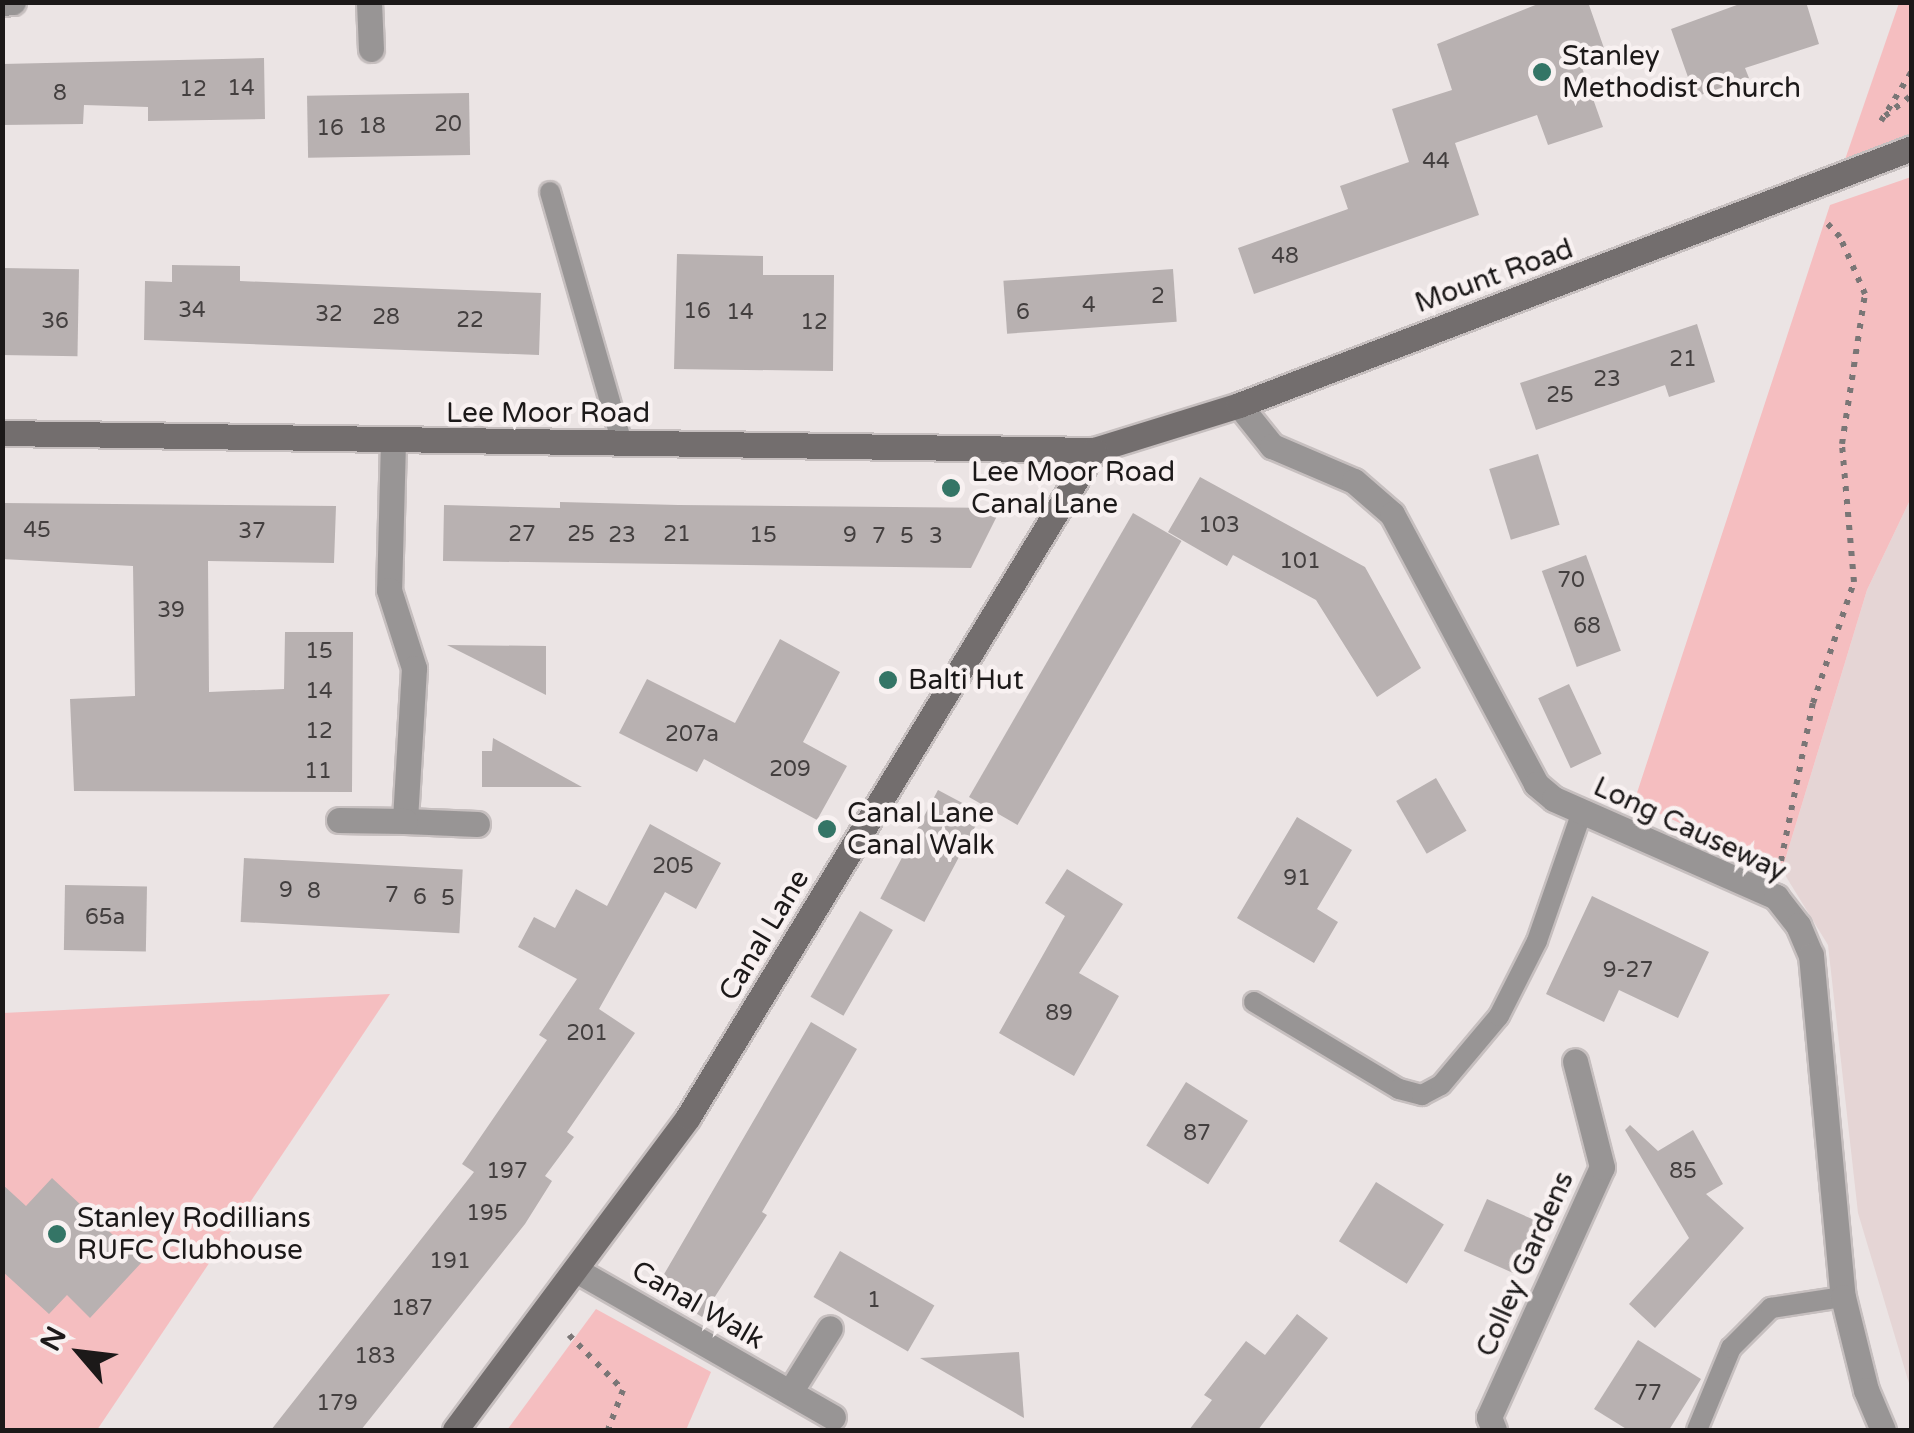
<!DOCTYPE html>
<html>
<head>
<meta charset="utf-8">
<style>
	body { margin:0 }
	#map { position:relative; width:1914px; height:1433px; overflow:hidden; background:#ebe4e4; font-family:"Varela Round",sans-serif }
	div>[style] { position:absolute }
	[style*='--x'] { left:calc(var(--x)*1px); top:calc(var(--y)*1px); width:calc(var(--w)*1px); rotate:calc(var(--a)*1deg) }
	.built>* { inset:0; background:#e5d5d5 }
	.green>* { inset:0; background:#f5bec0 }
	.building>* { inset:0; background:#b8b1b1; transform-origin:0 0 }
	.path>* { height:6px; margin-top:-3px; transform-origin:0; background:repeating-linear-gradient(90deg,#7a7676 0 5px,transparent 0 13px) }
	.roads { filter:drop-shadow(2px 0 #c6bfbf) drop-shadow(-2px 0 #c6bfbf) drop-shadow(0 2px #c6bfbf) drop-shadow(0 -2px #c6bfbf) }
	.lane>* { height:20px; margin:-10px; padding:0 10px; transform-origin:10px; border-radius:10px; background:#989595 }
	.street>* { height:25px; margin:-12.5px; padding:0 12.5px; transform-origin:12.5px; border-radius:12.5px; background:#989595 }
	.secondary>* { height:25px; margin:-12.5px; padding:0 12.5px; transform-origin:12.5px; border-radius:12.5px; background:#736e6e }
	.dots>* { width:28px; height:28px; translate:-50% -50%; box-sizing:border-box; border:5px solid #f8f1f1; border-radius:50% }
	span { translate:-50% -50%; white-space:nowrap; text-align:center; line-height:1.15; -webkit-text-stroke:9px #f8f1f1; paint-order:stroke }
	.number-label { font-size:22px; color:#433f3f }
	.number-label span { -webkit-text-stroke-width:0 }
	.poi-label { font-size:28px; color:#1c1919 }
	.left { translate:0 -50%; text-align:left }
	.street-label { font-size:28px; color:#1c1919 }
	.frame { position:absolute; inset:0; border:5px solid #1c1919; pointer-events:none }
	.north { position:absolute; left:30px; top:1303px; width:100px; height:100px; -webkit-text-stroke:8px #f8f1f1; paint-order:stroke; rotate:298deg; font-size:28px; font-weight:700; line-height:40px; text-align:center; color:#1c1919 }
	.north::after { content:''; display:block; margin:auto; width:35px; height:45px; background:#1c1919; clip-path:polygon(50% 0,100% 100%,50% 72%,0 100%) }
</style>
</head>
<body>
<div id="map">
	<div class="built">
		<i style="clip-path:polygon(1911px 498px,1911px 1390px,1858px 1213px,1828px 945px,1782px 870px,1867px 590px)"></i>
	</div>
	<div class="green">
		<i style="clip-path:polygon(1899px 3px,1911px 3px,1911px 148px,1839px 177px)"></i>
		<i style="clip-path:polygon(1911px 177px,1911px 498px,1867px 590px,1782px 870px,1634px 802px,1830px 205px)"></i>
		<i style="clip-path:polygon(390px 994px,97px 1430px,3px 1430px,3px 1013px)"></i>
		<i style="clip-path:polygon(596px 1309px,711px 1372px,686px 1430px,507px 1430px)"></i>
	</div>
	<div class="building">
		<i style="clip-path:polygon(1543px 2px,1588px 2px,1606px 54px,1580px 62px,1603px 127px,1548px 145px,1537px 115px,1455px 143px,1479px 215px,1254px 294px,1238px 248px,1348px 209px,1340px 186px,1409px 162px,1392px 109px,1452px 90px,1437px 44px)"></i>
		<i style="clip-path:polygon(1745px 2px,1806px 2px,1819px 44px,1745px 68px,1749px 78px,1695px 97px,1671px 29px)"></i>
		<i style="clip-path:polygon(264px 58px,265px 119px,148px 121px,148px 107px,84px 105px,83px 124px,2px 125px,2px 64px)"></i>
		<i style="left:469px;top:93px;width:62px;height:162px;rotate:89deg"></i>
		<i style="clip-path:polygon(677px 254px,763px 256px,763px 275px,834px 275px,833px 371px,674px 369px)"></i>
		<i style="clip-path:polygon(172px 265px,240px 266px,240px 281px,541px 293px,539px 355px,144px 340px,145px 281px,172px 282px)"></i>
		<i style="left:2px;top:268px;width:77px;height:87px;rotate:1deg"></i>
		<i style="left:1173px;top:269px;width:53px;height:170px;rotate:86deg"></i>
		<i style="clip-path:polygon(1697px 324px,1715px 382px,1669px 397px,1665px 385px,1536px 430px,1520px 383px)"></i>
		<i style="left:1538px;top:454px;width:74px;height:51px;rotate:73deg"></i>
		<i style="clip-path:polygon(1200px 477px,1365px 567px,1421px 668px,1377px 697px,1316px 600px,1233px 555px,1227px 566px,1168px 532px)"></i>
		<i style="clip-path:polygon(560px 502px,678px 505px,1001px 508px,971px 568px,443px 561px,444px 505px,560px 508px)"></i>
		<i style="clip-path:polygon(2px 503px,336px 506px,334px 563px,208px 561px,209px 692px,284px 689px,285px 632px,353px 632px,352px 792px,74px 791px,70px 699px,135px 696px,133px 566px,2px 559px)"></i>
		<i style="left:1133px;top:513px;width:56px;height:328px;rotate:30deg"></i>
		<i style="left:1586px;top:555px;width:102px;height:47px;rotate:70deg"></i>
		<i style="clip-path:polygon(780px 639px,840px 672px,803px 742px,847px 766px,817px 820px,704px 759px,697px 772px,619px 733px,647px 679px,735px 723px)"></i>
		<i style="clip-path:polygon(447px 645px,546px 646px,546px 695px)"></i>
		<i style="left:1569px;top:684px;width:77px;height:34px;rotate:65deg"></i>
		<i style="clip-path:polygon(493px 738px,582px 787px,482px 787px,482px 751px,492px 751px)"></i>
		<i style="left:1436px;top:778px;width:61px;height:46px;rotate:60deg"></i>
		<i style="left:938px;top:790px;width:50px;height:123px;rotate:28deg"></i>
		<i style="clip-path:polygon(1297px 817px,1352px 850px,1317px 909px,1338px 922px,1314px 963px,1237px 918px)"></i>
		<i style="clip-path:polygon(650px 824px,721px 863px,696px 909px,665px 892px,599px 1009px,635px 1033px,567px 1132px,574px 1137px,545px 1176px,552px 1181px,525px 1224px,361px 1430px,271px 1430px,474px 1172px,462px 1164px,547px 1040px,539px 1035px,577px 979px,518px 947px,534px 917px,555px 928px,576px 889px,607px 906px)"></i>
		<i style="left:244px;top:858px;width:219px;height:64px;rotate:3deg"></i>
		<i style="clip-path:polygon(1067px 869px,1123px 904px,1079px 973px,1119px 996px,1074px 1076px,999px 1033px,1065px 916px,1045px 903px)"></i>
		<i style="left:65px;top:885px;width:82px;height:65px;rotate:1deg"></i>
		<i style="clip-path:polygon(1592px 896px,1709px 952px,1678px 1018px,1619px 990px,1604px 1022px,1546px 994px)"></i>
		<i style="left:860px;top:911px;width:38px;height:99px;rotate:30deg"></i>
		<i style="clip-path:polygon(811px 1022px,857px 1049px,762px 1212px,767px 1215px,702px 1317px,656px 1288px)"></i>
		<i style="left:1186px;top:1082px;width:73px;height:75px;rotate:32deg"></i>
		<i style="clip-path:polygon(1630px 1125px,1658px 1151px,1693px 1130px,1723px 1184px,1706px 1194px,1744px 1228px,1655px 1328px,1629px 1304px,1689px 1238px,1625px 1130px)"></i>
		<i style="clip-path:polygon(52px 1178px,142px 1262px,90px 1318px,67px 1295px,49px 1314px,2px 1271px,2px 1184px,26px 1206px)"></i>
		<i style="left:1376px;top:1182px;width:80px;height:70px;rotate:32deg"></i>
		<i style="left:1487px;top:1199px;width:66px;height:57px;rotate:24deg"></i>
		<i style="left:840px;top:1251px;width:109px;height:53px;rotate:30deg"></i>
		<i style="clip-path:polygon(1297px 1314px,1328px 1338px,1258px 1430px,1189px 1430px,1212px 1400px,1204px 1395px,1246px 1341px,1265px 1355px)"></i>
		<i style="clip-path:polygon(1638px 1340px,1701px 1379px,1669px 1430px,1628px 1430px,1594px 1409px)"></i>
		<i style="clip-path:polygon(1019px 1352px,1024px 1418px,920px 1358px)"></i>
	</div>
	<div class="path">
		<i style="--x:1885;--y:116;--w:34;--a:-38"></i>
		<i style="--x:1881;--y:121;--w:59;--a:-58.2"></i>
		<i style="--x:1781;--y:861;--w:161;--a:-78.6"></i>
		<i style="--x:1813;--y:703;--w:128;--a:-71.3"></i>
		<i style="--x:1854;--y:582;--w:139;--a:-95"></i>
		<i style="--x:1842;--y:444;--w:152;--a:-81.3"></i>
		<i style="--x:1865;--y:294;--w:62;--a:-113.7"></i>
		<i style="--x:1840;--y:237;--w:25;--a:-133"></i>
		<i style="--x:569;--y:1335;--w:77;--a:45.5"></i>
		<i style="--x:623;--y:1390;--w:43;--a:110.6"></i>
	</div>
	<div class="roads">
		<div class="lane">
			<i style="--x:550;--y:192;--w:261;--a:74"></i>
			<i style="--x:1254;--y:1002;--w:169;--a:31"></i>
			<i style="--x:1399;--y:1089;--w:24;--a:15"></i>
			<i style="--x:1422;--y:1095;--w:21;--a:-28"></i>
			<i style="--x:1441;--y:1085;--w:90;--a:-50"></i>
			<i style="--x:1499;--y:1016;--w:84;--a:-63.1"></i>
			<i style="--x:1537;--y:941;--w:137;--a:-70.8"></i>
			<i style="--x:1697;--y:1430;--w:89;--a:-67.5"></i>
			<i style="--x:1731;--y:1348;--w:57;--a:-45"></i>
			<i style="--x:1771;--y:1308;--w:73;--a:-8.7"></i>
		</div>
		<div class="street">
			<i style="--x:369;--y:2;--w:47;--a:87.6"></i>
			<i style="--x:2;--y:3;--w:11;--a:-5"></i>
			<i style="--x:1239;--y:405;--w:53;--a:51.2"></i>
			<i style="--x:1272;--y:446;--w:89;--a:23.1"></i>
			<i style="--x:1354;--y:481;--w:50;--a:41"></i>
			<i style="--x:1392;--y:514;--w:306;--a:61.9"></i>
			<i style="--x:1536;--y:784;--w:23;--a:40"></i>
			<i style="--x:1554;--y:799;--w:243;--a:23.8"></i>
			<i style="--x:1776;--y:897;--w:36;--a:52"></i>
			<i style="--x:1798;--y:925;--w:33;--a:67"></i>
			<i style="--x:1811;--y:955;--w:343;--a:84.7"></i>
			<i style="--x:1843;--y:1297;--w:96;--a:76.1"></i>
			<i style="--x:1866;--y:1390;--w:43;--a:67"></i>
			<i style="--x:393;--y:441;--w:149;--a:91.5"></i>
			<i style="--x:389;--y:590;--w:82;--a:72.2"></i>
			<i style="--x:414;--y:668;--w:153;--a:93.4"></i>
			<i style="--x:405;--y:821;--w:72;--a:2.4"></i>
			<i style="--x:339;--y:820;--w:66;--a:0.9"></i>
			<i style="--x:576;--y:1270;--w:296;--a:29.8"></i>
			<i style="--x:790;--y:1392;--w:75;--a:-58"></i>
			<i style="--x:1494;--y:1430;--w:14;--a:-111"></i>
			<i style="--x:1489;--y:1417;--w:274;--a:-65.7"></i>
			<i style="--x:1602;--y:1167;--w:109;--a:-104.3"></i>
		</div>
		<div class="secondary">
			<i style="--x:2;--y:433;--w:1092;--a:0.89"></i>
			<i style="--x:1094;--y:450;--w:152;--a:-17.2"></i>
			<i style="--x:1239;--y:405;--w:720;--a:-20.9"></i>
			<i style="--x:455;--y:1430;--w:390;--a:-53.3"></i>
			<i style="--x:688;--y:1117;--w:781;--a:-58.67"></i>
		</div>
	</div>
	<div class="dots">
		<i style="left:1542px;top:72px;background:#347566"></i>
		<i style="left:951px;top:488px;background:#347566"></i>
		<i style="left:888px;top:680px;background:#347566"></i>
		<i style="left:827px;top:829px;background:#347566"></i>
		<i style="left:57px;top:1234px;background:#347566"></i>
	</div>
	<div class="number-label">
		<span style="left:241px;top:89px">14</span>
		<span style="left:193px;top:90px">12</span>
		<span style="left:60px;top:94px">8</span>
		<span style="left:448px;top:125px">20</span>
		<span style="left:372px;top:127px">18</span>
		<span style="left:330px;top:129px">16</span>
		<span style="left:1436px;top:162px">44</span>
		<span style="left:1285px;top:257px">48</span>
		<span style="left:1158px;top:297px">2</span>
		<span style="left:1089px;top:306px">4</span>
		<span style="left:192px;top:311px">34</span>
		<span style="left:697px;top:312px">16</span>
		<span style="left:740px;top:313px">14</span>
		<span style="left:1023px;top:313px">6</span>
		<span style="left:329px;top:315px">32</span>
		<span style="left:386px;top:318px">28</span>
		<span style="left:470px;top:321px">22</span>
		<span style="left:55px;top:322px">36</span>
		<span style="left:814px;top:323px">12</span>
		<span style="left:1683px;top:360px">21</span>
		<span style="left:1607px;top:380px">23</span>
		<span style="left:1560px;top:396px">25</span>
		<span style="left:1219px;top:526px">103</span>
		<span style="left:37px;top:531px">45</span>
		<span style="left:252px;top:532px">37</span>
		<span style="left:522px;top:535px">27</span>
		<span style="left:581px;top:535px">25</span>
		<span style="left:677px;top:535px">21</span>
		<span style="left:622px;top:536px">23</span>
		<span style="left:763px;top:536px">15</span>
		<span style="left:850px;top:536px">9</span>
		<span style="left:879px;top:537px">7</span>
		<span style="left:907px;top:537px">5</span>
		<span style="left:936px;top:537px">3</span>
		<span style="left:1300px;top:562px">101</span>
		<span style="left:1571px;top:581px">70</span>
		<span style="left:171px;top:611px">39</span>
		<span style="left:1587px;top:627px">68</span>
		<span style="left:319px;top:652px">15</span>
		<span style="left:319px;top:692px">14</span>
		<span style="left:319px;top:732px">12</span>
		<span style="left:692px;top:735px">207a</span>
		<span style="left:790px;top:770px">209</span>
		<span style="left:318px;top:772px">11</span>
		<span style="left:673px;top:867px">205</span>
		<span style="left:1297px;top:879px">91</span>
		<span style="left:286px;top:891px">9</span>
		<span style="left:314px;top:892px">8</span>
		<span style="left:392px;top:896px">7</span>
		<span style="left:420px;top:898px">6</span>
		<span style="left:448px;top:899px">5</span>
		<span style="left:105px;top:918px">65a</span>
		<span style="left:1628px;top:971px">9-27</span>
		<span style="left:1059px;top:1014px">89</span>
		<span style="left:587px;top:1034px">201</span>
		<span style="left:1197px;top:1134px">87</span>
		<span style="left:507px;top:1172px">197</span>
		<span style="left:1683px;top:1172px">85</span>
		<span style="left:487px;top:1214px">195</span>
		<span style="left:450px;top:1262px">191</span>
		<span style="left:874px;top:1301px">1</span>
		<span style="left:412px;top:1309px">187</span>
		<span style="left:375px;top:1357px">183</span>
		<span style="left:1648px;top:1394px">77</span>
		<span style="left:337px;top:1404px">179</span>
	</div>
	<div class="poi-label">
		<span class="left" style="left:1562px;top:72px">Stanley<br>Methodist Church</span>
		<span class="left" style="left:971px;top:488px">Lee Moor Road<br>Canal Lane</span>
		<span class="left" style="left:908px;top:680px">Balti Hut</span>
		<span class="left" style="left:847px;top:829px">Canal Lane<br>Canal Walk</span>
		<span class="left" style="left:77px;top:1234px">Stanley Rodillians<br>RUFC Clubhouse</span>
	</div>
	<div class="street-label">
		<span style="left:1494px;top:276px;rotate:-20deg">Mount Road</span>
		<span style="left:548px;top:413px">Lee Moor Road</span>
		<span style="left:1690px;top:829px;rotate:25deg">Long Causeway</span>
		<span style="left:764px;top:935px;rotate:-59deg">Canal Lane</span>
		<span style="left:1525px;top:1264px;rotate:-66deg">Colley Gardens</span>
		<span style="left:698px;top:1305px;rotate:30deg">Canal Walk</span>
	</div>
	<div class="frame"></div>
	<div class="north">N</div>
</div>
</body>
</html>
